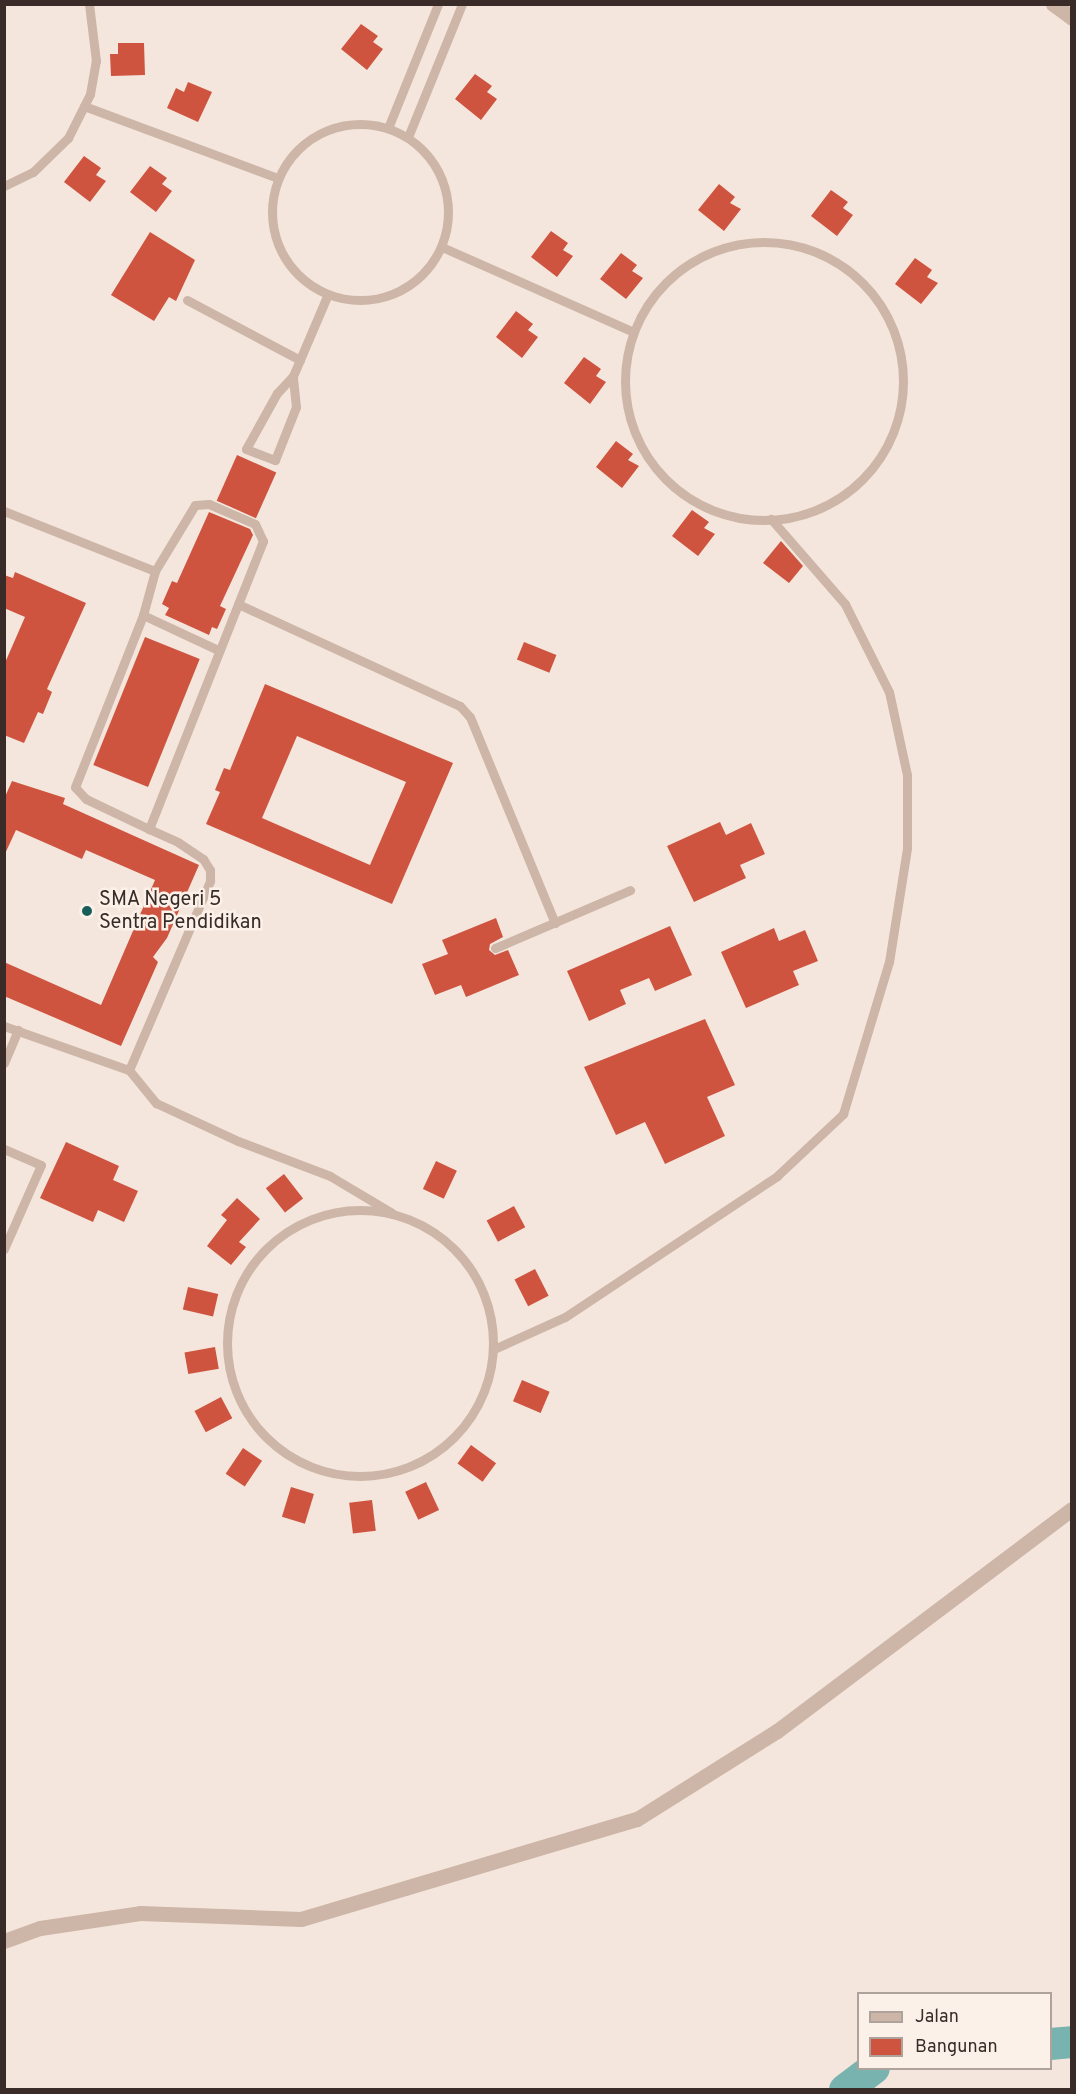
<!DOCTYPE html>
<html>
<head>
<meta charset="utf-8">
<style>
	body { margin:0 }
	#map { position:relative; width:1076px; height:2094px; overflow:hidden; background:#f4e6dc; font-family:Overpass,sans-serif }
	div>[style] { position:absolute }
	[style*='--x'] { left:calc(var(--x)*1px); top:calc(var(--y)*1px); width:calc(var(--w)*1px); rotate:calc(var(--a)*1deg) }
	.river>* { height:32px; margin:-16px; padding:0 16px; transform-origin:16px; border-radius:16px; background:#79b3b0 }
	.building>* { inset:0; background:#ce5440; transform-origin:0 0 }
	.lane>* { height:9px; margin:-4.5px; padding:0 4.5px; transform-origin:4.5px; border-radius:4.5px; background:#cdb5a7 }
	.lane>.ring { margin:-4.5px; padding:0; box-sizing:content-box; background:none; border:9px solid #cdb5a7; border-radius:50% }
	.street>* { height:15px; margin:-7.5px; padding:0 7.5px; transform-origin:7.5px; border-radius:7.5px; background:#cdb5a7 }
	.dots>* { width:16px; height:16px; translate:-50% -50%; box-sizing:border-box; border:3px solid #fbf1e9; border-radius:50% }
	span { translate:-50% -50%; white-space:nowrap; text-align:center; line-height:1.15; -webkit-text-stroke:5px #fbf1e9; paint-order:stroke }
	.poi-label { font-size:20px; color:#392c28 }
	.left { translate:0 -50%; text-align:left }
	.frame { position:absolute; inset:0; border:6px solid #392c28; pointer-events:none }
	.legend { position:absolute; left:857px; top:1992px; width:195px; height:78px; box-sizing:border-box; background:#fbf1e9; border:2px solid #ada29c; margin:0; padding:8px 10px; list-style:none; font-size:18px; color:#392c28 }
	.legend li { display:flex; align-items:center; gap:12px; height:30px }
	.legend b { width:30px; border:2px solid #ada29c }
</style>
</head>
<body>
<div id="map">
	<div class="river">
		<i style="--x:1050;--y:2044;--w:22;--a:-5"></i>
		<i style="--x:845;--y:2090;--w:36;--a:-37"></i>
	</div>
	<div class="building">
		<i style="clip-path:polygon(361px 24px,378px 36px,373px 42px,383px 49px,367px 70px,341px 49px)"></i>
		<i style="clip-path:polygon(118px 43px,144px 43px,145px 75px,111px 76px,110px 54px,118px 54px)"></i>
		<i style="clip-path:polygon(475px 74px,492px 86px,487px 92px,497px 99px,481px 120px,455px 99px)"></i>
		<i style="clip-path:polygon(188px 82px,212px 92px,198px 122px,167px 108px,176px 88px,184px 92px)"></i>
		<i style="clip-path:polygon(84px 156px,101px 168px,96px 175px,106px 181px,90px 202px,64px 182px)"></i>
		<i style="clip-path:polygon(150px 166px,167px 178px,162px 184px,172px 191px,156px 212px,130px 192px)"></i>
		<i style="clip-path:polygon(719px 184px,735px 197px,730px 203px,741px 209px,724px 231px,698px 210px)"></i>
		<i style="clip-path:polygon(831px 190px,848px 202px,843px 208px,853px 215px,837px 236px,811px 216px)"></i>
		<i style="clip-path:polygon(551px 231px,568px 243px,563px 250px,573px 256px,557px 277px,531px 257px)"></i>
		<i style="clip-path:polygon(150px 232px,195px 260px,176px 301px,169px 297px,154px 321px,111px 295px)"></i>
		<i style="clip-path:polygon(621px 253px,637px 265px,632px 271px,643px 278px,626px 299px,600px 279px)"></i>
		<i style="clip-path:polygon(915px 258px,932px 270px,927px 277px,938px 283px,921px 304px,895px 284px)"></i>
		<i style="clip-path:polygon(516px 311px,533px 324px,528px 330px,538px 337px,522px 358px,496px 337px)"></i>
		<i style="clip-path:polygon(584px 357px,601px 369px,596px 376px,606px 382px,590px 404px,564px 383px)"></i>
		<i style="clip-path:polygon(616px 441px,633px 454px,628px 460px,639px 466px,622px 488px,596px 467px)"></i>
		<i style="left:237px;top:455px;width:43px;height:50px;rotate:24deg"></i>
		<i style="clip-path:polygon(692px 510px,709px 522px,704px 528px,715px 534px,698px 556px,672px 536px)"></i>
		<i style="clip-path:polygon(209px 512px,250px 529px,253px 535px,220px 606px,226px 609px,217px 629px,212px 627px,209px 635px,165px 615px,169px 608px,162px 604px,172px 581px,177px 583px)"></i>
		<i style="clip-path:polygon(781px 541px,803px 566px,789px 583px,763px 563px)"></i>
		<i style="clip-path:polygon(15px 572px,86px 603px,47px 689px,52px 692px,43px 714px,38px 712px,24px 743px,4px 735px,4px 665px,25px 617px,4px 608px,4px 575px,13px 578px)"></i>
		<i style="left:145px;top:637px;width:59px;height:138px;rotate:22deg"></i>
		<i style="left:524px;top:642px;width:35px;height:19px;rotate:22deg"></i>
		<i style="clip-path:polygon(evenodd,265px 684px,453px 763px,392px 904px,206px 824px,220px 792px,215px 790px,224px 768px,230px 770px,265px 684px,297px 736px,406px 782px,370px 865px,262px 818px,297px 736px)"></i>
		<i style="clip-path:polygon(12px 781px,65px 798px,63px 804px,199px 865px,167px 938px,153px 957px,158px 962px,121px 1046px,4px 996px,4px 962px,101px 1005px,155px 880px,86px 850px,82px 859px,16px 830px,4px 856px,4px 799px)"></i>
		<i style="clip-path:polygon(720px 822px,726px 835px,751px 823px,765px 854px,740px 865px,746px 878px,694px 902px,667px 846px)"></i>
		<i style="clip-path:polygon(496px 918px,503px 937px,490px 944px,489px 950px,495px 955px,508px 950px,519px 975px,466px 997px,461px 985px,435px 995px,422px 964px,448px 954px,442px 940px)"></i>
		<i style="clip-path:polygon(670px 926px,692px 975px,655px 991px,649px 978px,620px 990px,626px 1004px,589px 1021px,567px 971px)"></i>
		<i style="clip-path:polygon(774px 928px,779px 941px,805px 930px,818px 961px,793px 971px,799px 985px,746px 1008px,721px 952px)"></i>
		<i style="clip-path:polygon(705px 1019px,735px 1085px,707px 1097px,725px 1136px,665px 1164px,645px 1122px,616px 1135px,584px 1067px)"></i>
		<i style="clip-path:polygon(66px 1142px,119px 1166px,113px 1180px,138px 1191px,124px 1222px,98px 1210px,93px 1222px,40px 1198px)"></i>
		<i style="left:436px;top:1161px;width:23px;height:31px;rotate:25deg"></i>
		<i style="left:284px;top:1174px;width:31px;height:23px;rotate:52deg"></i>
		<i style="clip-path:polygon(237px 1198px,260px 1219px,239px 1242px,246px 1247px,231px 1265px,207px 1246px,227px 1220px,221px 1215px)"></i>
		<i style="left:514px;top:1206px;width:24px;height:31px;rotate:62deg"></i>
		<i style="left:535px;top:1269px;width:30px;height:23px;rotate:63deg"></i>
		<i style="left:188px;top:1287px;width:31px;height:23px;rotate:13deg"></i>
		<i style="left:215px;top:1347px;width:22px;height:31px;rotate:80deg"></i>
		<i style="left:522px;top:1380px;width:30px;height:23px;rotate:23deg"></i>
		<i style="left:221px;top:1397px;width:24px;height:30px;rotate:62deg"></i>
		<i style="left:471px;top:1445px;width:31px;height:23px;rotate:36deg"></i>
		<i style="left:243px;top:1448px;width:23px;height:31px;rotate:34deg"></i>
		<i style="left:426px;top:1482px;width:31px;height:23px;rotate:65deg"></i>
		<i style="left:291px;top:1487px;width:24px;height:31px;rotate:17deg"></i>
		<i style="left:372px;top:1500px;width:31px;height:23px;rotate:83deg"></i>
	</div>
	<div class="lane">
		<i style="--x:84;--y:106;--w:207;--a:20.4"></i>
		<i class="ring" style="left:272px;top:124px;width:167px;height:167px"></i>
		<i style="--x:388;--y:128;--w:134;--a:-68"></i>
		<i style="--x:408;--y:137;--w:144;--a:-67.9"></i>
		<i style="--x:4;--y:186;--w:32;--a:-26"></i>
		<i style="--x:33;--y:172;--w:49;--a:-44.2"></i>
		<i style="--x:68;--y:138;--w:49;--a:-63.4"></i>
		<i style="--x:90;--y:94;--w:34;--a:-80"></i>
		<i style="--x:96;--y:61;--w:57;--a:-97"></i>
		<i class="ring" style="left:625px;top:242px;width:269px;height:269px"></i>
		<i style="--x:442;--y:247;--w:208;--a:23.9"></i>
		<i style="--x:187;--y:300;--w:128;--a:28"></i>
		<i style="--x:293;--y:376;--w:23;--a:133"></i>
		<i style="--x:277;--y:393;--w:64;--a:119"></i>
		<i style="--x:246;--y:449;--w:31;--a:21"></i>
		<i style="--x:275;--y:460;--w:57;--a:-68.4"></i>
		<i style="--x:296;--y:407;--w:31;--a:-96"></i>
		<i style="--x:293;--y:376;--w:89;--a:-66.9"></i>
		<i style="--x:4;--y:511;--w:162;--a:21.7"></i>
		<i style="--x:238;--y:604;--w:244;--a:24.7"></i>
		<i style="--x:460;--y:706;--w:15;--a:48"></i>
		<i style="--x:470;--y:717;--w:223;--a:67.6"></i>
		<i style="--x:143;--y:615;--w:83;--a:25"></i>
		<i style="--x:495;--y:948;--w:147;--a:-23.2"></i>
		<i style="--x:4;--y:1026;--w:133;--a:19.4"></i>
		<i style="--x:129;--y:1070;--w:43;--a:50.7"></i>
		<i style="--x:156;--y:1103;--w:90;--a:24.9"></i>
		<i style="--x:238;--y:1141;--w:98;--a:20.8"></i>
		<i style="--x:330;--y:1176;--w:72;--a:30.8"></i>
		<i style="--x:4;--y:1063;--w:36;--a:-67"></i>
		<i style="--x:129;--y:1070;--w:206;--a:-66.8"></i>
		<i style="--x:210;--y:881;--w:11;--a:-90"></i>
		<i style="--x:210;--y:870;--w:13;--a:-122"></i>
		<i style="--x:203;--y:859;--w:30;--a:-146"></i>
		<i style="--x:178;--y:842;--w:32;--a:-156"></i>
		<i style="--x:149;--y:829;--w:70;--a:-154.5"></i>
		<i style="--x:86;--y:799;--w:16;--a:-133"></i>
		<i style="--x:75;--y:787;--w:185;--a:-68.4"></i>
		<i style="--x:143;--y:615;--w:46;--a:-74.7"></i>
		<i style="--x:155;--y:571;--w:77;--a:-58.8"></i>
		<i style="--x:195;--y:505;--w:14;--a:-4"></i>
		<i style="--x:209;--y:504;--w:50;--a:23.5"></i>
		<i style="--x:255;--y:524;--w:19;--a:65"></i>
		<i style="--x:263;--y:541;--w:310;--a:111.6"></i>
		<i style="--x:4;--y:1149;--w:40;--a:23.4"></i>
		<i style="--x:41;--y:1165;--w:92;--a:113.8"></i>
		<i class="ring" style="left:227px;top:1210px;width:257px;height:257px"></i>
		<i style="--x:494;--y:1349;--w:78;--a:-24.3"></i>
		<i style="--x:565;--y:1317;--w:255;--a:-33.6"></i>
		<i style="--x:777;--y:1176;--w:91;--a:-43.2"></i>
		<i style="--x:843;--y:1114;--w:159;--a:-73.2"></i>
		<i style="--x:889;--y:962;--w:115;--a:-81"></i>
		<i style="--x:907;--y:848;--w:73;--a:-90"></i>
		<i style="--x:907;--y:775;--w:85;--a:-102.2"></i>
		<i style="--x:889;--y:692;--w:98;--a:-116.6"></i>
		<i style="--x:845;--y:604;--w:113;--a:-131"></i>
	</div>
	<div class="street">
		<i style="--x:1053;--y:4;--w:24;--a:36"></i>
		<i style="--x:4;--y:1941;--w:38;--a:-20"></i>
		<i style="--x:40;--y:1928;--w:101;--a:-8.5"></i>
		<i style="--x:140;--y:1913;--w:161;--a:2.1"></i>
		<i style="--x:301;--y:1919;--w:351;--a:-16.6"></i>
		<i style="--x:637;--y:1819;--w:165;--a:-32.2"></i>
		<i style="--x:777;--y:1731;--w:369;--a:-37"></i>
	</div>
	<div class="dots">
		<i style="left:87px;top:911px;background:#1a5e5c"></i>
	</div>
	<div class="poi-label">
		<span class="left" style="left:99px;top:912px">SMA Negeri 5<br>Sentra Pendidikan</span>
	</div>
	<div class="frame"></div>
	<ul class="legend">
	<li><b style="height:8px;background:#cdb5a7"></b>Jalan</li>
	<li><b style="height:16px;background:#ce5440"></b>Bangunan</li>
	</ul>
</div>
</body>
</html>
